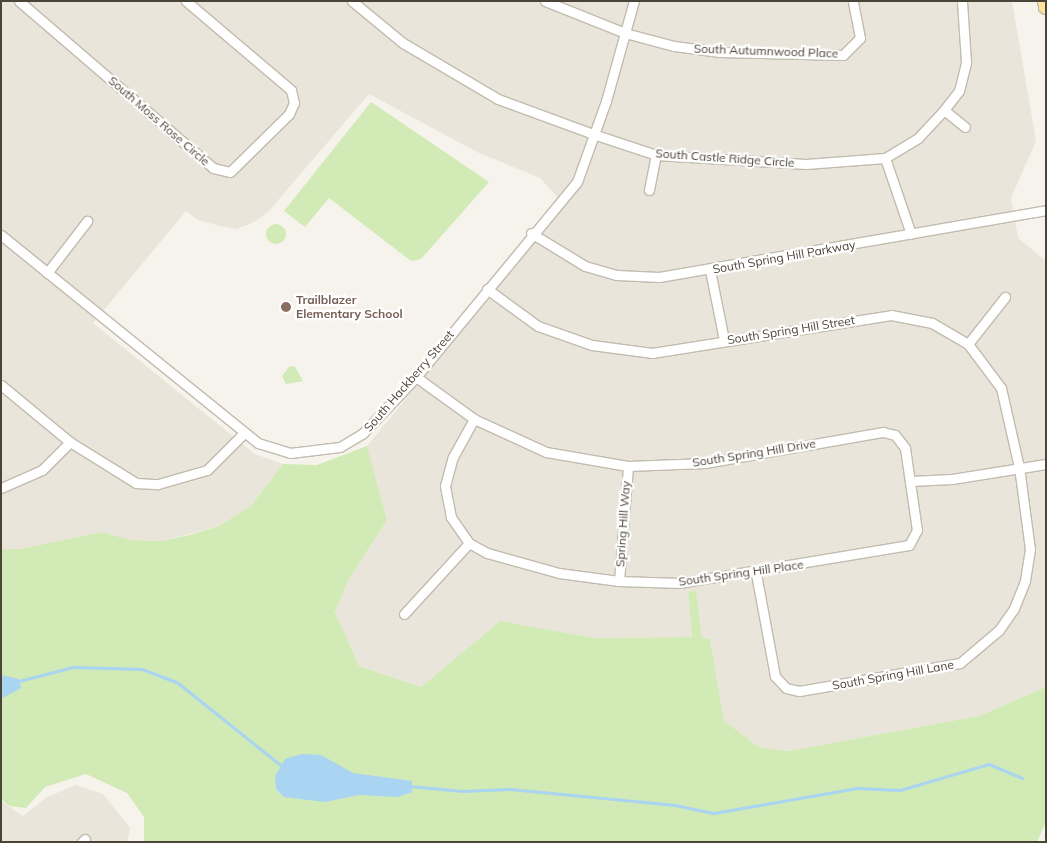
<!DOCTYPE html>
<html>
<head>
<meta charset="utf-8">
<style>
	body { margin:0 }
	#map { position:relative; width:1047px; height:843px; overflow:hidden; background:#f6f3ec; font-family:Mulish,sans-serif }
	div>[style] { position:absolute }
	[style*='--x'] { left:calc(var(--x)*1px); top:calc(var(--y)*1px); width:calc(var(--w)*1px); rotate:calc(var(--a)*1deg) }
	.residential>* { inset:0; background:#eae5da }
	.green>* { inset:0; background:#d2eab5 }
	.round { border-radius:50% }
	.water>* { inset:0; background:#a9d4f2 }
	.stream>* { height:3px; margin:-1.5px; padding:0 1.5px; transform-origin:1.5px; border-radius:1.5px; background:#a9d4f2 }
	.roads { filter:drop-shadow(1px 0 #c2bbae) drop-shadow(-1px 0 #c2bbae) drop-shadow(0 1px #c2bbae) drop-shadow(0 -1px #c2bbae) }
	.minor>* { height:9px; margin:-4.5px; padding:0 4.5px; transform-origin:4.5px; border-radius:4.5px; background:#fff }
	.primary>* { height:14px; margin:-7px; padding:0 7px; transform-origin:7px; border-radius:7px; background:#ffe39c }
	.dots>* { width:14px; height:14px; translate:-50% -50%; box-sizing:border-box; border:2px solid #fff; border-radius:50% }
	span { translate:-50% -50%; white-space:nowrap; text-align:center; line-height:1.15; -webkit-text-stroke:4.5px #fff; paint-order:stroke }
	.street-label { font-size:12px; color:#4b4439 }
	.education-label { font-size:12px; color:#785e54; font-weight:700 }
	.left { translate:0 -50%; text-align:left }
	.frame { position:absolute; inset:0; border:2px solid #4b4439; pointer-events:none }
</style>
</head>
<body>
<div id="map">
	<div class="residential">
		<i style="clip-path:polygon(1px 1px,1012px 1px,1036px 141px,1011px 198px,1018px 238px,1046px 261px,1046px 687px,979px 716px,788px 751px,759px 747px,724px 721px,710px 639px,702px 638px,696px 591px,688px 592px,692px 637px,595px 638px,500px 621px,421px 687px,359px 666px,335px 612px,349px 579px,387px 520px,367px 446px,565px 205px,540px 178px,477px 152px,369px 94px,268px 212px,254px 222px,236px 229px,220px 226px,198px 220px,186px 211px,93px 323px,255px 454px,283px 464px,251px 506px,217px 527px,161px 541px,131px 540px,102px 532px,20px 549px,1px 549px)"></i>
		<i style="clip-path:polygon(76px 785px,103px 794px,130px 828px,127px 842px,1px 842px,1px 801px,23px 816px,47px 797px)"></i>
	</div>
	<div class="green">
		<i style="clip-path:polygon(371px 102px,489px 182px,421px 259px,411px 261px,329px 198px,305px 227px,284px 211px)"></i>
		<i class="round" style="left:266px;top:224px;width:20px;height:20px"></i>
		<i style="clip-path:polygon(290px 366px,295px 367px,303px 381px,286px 384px,282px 376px)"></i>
		<i style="clip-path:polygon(367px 446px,387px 520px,349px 579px,335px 612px,359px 666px,421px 687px,500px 621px,595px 638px,692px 637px,688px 592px,696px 590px,702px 638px,710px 639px,724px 721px,759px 747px,788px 751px,979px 716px,1046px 687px,1046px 822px,1037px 842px,144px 842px,144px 817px,127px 793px,86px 774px,45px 787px,26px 808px,9px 806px,1px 799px,1px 549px,20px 549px,102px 532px,131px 540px,161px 541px,189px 535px,217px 527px,251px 506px,283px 464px,317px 465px)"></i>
	</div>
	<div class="water">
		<i style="clip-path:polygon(1px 675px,19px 679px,21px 688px,1px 699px)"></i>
		<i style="clip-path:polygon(301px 754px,321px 755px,353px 773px,412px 781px,412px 792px,398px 797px,359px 795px,325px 802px,284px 797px,276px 789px,275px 776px,285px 759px)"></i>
	</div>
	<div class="stream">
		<i style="--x:15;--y:682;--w:60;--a:-14.5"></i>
		<i style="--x:73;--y:667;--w:69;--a:1.7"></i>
		<i style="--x:142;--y:669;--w:39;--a:21"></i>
		<i style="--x:178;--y:683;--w:136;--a:38.7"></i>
		<i style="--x:409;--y:786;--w:54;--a:5.3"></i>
		<i style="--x:463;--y:791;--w:47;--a:-2.4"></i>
		<i style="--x:510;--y:789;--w:166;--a:5.5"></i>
		<i style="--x:675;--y:805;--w:40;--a:12"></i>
		<i style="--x:714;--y:813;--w:145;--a:-9.9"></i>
		<i style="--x:857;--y:788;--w:43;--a:2.7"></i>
		<i style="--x:900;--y:790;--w:93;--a:-16.3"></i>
		<i style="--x:989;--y:764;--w:36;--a:23"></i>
	</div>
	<div class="roads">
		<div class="minor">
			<i style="--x:19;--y:1;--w:256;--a:40.7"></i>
			<i style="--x:213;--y:168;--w:17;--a:13"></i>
			<i style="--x:230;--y:172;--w:83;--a:-44.5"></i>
			<i style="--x:289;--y:114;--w:12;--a:-66"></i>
			<i style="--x:294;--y:103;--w:13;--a:-103"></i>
			<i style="--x:291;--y:90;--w:138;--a:-139.7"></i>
			<i style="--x:352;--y:1;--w:66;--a:39.5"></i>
			<i style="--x:403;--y:43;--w:110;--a:30.5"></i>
			<i style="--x:498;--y:99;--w:101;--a:20.2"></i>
			<i style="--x:593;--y:134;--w:66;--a:18.4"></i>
			<i style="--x:656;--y:155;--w:150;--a:3.4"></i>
			<i style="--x:806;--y:164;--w:79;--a:-4.3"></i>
			<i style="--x:885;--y:158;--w:39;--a:-31"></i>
			<i style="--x:918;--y:138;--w:38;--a:-47"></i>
			<i style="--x:944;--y:110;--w:24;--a:-52"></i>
			<i style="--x:959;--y:91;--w:30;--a:-76"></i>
			<i style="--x:966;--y:62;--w:61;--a:-93.8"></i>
			<i style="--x:545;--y:1;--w:86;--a:21.8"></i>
			<i style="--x:625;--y:33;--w:51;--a:14.9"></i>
			<i style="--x:674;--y:46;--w:46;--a:7.4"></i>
			<i style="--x:720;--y:52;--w:123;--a:1.4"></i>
			<i style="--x:843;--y:55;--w:24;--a:-45"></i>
			<i style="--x:860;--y:38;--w:38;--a:-101"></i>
			<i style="--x:944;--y:110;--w:27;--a:39"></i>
			<i style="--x:885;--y:158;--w:80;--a:71.1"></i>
			<i style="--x:649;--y:190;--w:36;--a:-79"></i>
			<i style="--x:531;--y:233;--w:63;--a:31.4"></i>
			<i style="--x:585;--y:266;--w:33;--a:16"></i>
			<i style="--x:617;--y:275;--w:42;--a:2.7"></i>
			<i style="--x:659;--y:277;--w:393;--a:-9.8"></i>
			<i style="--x:1;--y:235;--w:331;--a:39"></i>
			<i style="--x:258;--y:443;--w:34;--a:17"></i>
			<i style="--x:290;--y:453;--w:50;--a:-6.8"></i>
			<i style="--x:340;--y:447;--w:27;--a:-31"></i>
			<i style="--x:363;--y:433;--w:77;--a:-46.6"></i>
			<i style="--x:416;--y:377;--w:253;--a:-50.5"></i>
			<i style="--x:577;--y:182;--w:86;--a:-70.3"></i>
			<i style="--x:606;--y:101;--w:104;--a:-74.4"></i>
			<i style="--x:710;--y:270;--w:71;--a:78.7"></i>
			<i style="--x:47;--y:273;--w:66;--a:-52.4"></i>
			<i style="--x:487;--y:289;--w:63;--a:36"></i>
			<i style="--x:538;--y:326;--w:57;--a:19.4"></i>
			<i style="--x:592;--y:345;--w:61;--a:7.6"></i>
			<i style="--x:652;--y:353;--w:242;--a:-9"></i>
			<i style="--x:891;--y:315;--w:42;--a:11"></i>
			<i style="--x:932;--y:323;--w:42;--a:30.3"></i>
			<i style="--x:968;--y:344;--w:55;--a:53.1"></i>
			<i style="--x:1001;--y:388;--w:81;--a:77.2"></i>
			<i style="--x:1019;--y:467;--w:83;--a:82.4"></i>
			<i style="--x:1030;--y:549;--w:32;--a:99"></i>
			<i style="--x:1025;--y:581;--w:31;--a:112"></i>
			<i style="--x:1013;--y:610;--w:24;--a:125"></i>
			<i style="--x:999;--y:630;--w:51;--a:139.8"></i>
			<i style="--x:960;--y:663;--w:163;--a:170.1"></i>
			<i style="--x:799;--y:691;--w:13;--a:-167"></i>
			<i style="--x:786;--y:688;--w:16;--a:-133"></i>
			<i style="--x:775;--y:676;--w:105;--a:-100.5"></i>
			<i style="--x:968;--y:344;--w:60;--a:-51.8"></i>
			<i style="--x:416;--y:377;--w:72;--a:35.9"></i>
			<i style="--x:474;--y:419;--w:79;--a:24.6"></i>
			<i style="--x:546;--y:452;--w:83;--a:9.7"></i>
			<i style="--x:628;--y:466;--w:77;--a:-2.2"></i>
			<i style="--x:705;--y:463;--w:181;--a:-9.9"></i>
			<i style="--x:883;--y:432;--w:12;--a:14"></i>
			<i style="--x:895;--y:435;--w:16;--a:52"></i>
			<i style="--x:905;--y:448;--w:83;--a:81.7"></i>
			<i style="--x:917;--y:530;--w:17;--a:118"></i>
			<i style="--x:909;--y:545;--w:232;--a:170.6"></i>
			<i style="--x:680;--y:583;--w:61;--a:-178.1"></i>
			<i style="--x:619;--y:581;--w:61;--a:-172.4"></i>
			<i style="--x:559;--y:573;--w:75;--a:-164.5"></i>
			<i style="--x:487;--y:553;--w:21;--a:-151"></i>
			<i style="--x:469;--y:543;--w:32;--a:-125"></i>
			<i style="--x:451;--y:517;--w:32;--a:-101"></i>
			<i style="--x:445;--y:486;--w:30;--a:-75"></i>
			<i style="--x:453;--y:457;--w:43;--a:-61.1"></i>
			<i style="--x:1;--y:385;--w:89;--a:39.6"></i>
			<i style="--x:70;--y:442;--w:78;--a:31.8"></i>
			<i style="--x:136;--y:483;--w:22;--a:3"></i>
			<i style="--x:158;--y:484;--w:51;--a:-15.9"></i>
			<i style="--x:207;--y:470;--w:52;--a:-45"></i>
			<i style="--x:910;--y:481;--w:42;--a:-2.7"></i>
			<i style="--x:952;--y:479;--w:95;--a:-9.1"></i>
			<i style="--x:1;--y:488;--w:45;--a:-23.7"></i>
			<i style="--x:42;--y:470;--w:40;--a:-45"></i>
			<i style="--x:619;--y:581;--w:115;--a:-85.5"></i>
			<i style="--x:404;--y:614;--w:96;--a:-47.5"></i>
			<i style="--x:82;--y:842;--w:4;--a:-45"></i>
		</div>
		<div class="primary">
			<i style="--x:1045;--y:1;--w:6;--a:81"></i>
		</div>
	</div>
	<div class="dots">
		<i style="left:286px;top:307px;background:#8d6e63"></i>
	</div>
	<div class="street-label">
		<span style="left:766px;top:51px;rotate:2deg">South Autumnwood Place</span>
		<span style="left:159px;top:121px;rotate:41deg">South Moss Rose Circle</span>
		<span style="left:725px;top:158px;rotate:4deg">South Castle Ridge Circle</span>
		<span style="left:784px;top:257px;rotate:-10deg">South Spring Hill Parkway</span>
		<span style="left:791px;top:330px;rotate:-9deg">South Spring Hill Street</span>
		<span style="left:409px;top:381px;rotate:-49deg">South Hackberry Street</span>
		<span style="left:754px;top:453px;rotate:-9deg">South Spring Hill Drive</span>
		<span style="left:623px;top:524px;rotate:-86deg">Spring Hill Way</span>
		<span style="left:741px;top:573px;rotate:-8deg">South Spring Hill Place</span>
		<span style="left:893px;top:675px;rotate:-10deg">South Spring Hill Lane</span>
	</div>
	<div class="education-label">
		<span class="left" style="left:296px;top:307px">Trailblazer<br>Elementary School</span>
	</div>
	<div class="frame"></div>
</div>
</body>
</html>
